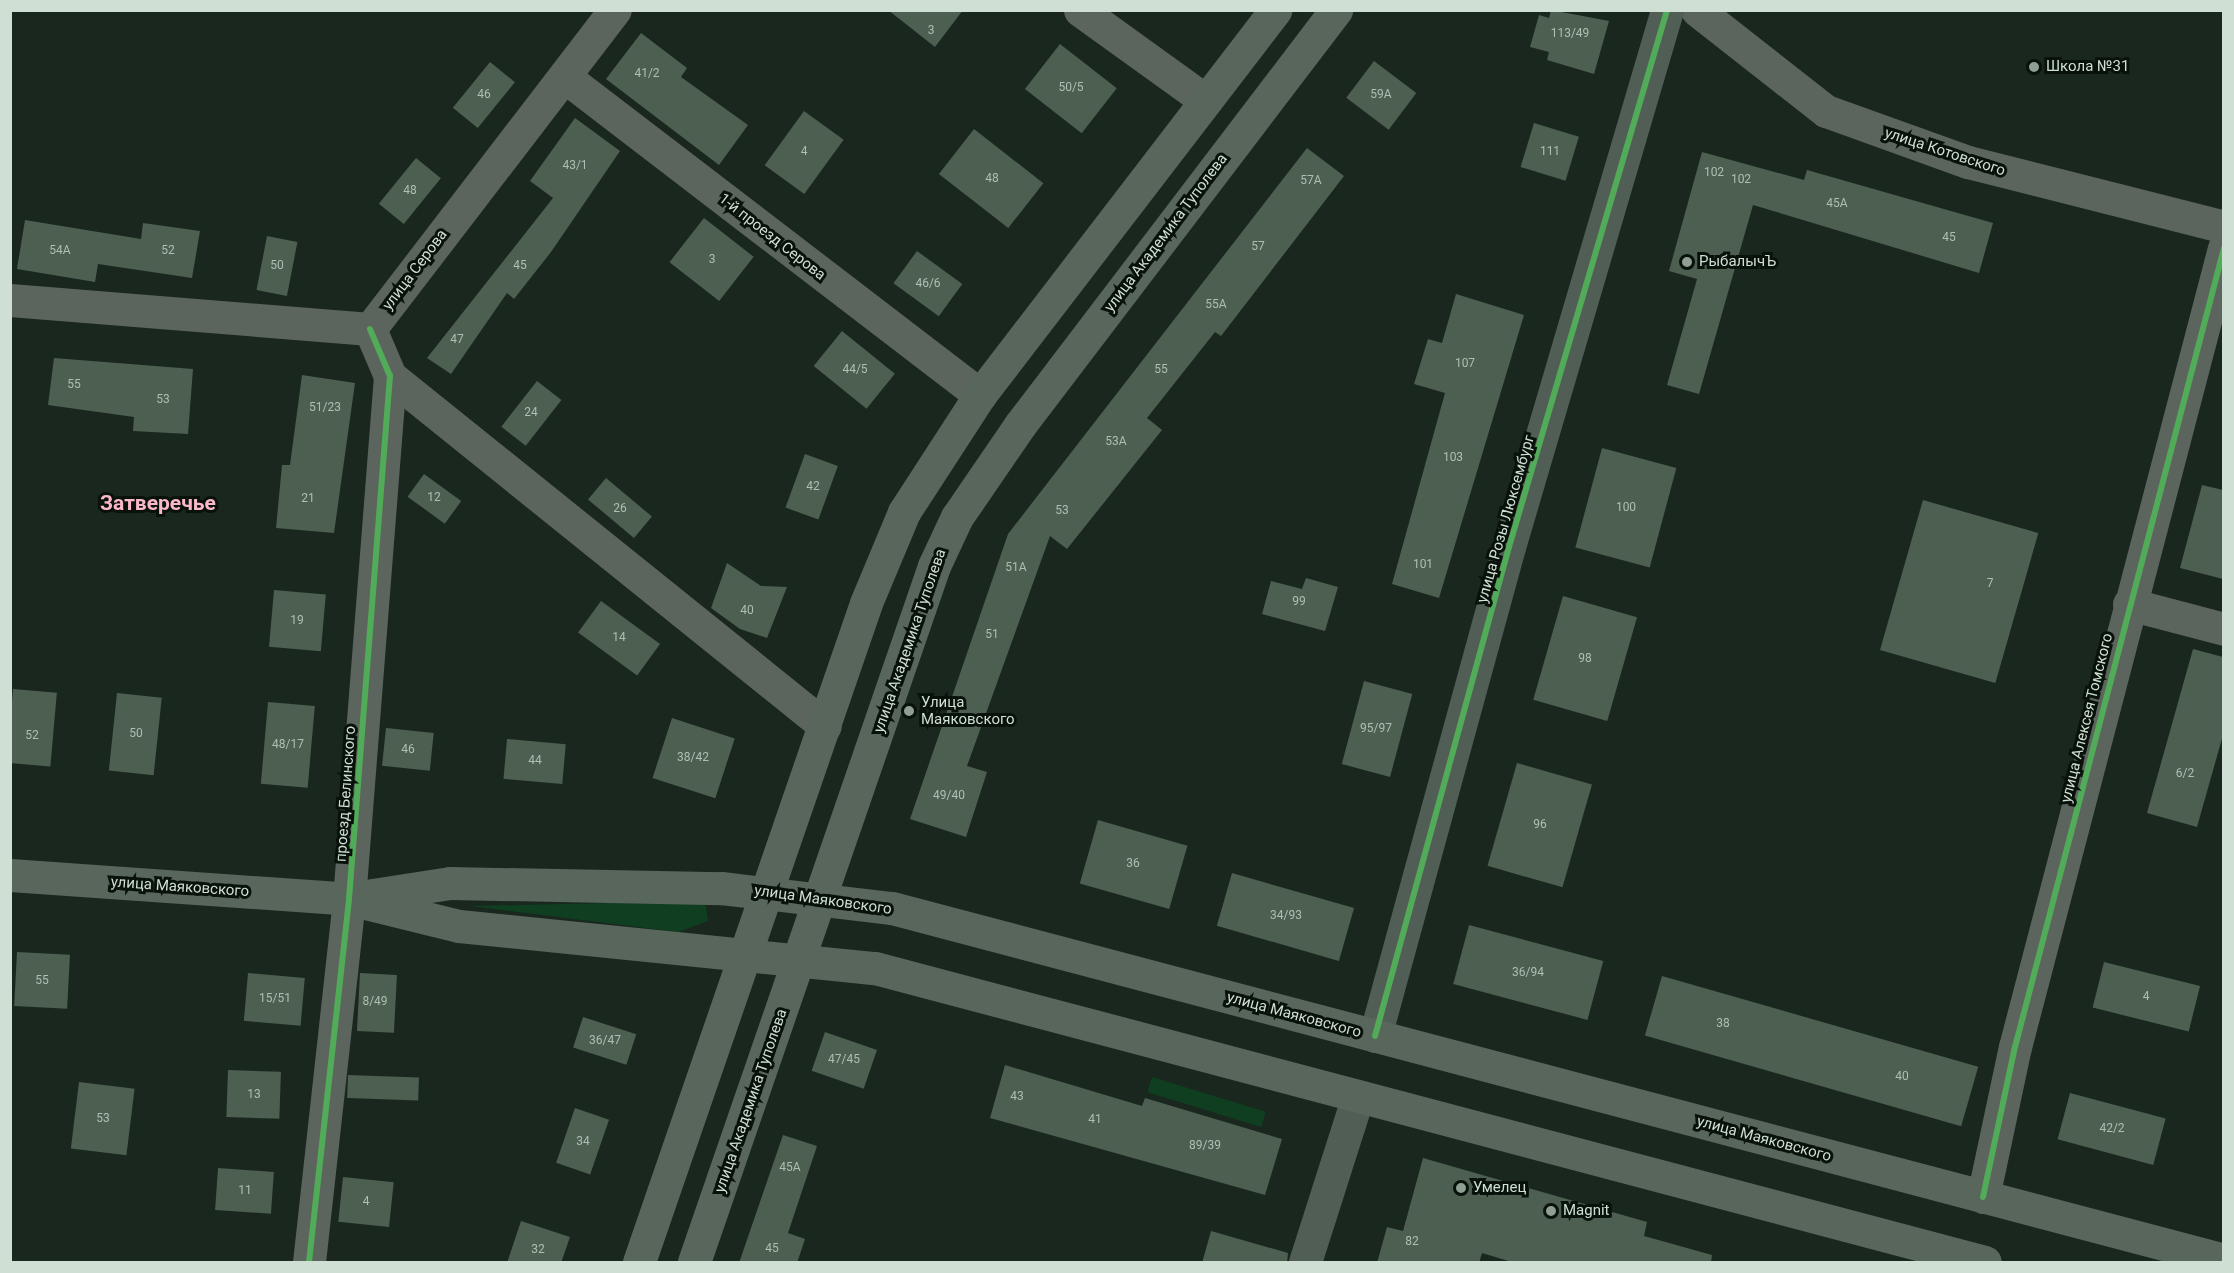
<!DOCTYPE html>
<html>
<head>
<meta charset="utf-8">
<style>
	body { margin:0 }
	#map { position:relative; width:2234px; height:1273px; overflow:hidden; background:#1a271e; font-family:Roboto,sans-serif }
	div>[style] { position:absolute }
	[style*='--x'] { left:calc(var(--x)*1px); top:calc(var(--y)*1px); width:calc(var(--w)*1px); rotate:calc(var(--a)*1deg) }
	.green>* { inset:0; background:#0f3e21; transform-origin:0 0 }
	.building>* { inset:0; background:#4c5f51; transform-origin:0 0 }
	.street>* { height:33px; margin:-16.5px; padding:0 16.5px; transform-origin:16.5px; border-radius:16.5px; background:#5b655e }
	.secondary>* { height:33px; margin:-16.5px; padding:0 16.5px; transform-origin:16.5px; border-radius:16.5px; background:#515e55 }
	.primary>* { height:33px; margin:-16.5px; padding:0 16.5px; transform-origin:16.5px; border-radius:16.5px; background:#59665c }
	.cycleway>* { height:6px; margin:-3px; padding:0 3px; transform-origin:3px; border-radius:3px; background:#51ab58 }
	.dots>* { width:16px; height:16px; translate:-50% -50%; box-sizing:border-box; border:3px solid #08120a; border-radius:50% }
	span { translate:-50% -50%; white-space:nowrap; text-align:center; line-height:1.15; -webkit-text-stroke:6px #08120a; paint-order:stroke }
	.number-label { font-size:12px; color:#afbfb2 }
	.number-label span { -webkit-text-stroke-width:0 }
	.poi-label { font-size:15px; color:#d0dfd3 }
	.left { translate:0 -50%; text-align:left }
	.street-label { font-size:15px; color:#d0dfd3 }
	.district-label { font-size:21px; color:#fbb8c9; font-weight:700 }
	.frame { position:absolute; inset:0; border:12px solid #d0dfd3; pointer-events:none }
</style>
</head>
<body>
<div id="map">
	<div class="green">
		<i style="clip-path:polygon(695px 901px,706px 906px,708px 921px,678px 932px,469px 906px)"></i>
		<i style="left:1152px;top:1077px;width:119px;height:16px;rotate:17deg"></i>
	</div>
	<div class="building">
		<i style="clip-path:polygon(888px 10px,963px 10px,935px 47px)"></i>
		<i style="clip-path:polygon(1551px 10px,1609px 21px,1594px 74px,1547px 60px,1549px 52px,1530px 47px,1539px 15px,1549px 18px)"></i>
		<i style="clip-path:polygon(641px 33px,687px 68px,681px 77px,748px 125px,719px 165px,606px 79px)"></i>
		<i style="left:1060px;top:44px;width:72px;height:57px;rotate:38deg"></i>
		<i style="left:1374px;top:61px;width:53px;height:46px;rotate:37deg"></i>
		<i style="left:490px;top:62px;width:32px;height:59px;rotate:39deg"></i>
		<i style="left:804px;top:111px;width:49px;height:67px;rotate:36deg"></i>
		<i style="clip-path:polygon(575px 118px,620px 151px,551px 252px,514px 299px,507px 293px,451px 374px,427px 358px,553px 198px,530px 181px)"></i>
		<i style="left:1534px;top:123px;width:47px;height:46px;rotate:17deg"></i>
		<i style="left:974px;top:129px;width:88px;height:57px;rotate:38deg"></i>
		<i style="clip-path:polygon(1307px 148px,1344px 176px,1221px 336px,1215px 332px,1147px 418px,1162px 430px,1067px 549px,1050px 536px,967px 766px,987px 772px,966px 837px,910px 819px,1008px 534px)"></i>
		<i style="clip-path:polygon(1702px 152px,1804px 180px,1807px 170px,1993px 223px,1979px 273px,1753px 205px,1699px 394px,1667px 385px,1697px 279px,1669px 271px)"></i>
		<i style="left:416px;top:158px;width:32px;height:59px;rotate:39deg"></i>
		<i style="left:704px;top:218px;width:63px;height:56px;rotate:38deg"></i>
		<i style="clip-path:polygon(25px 220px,141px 239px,143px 223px,200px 231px,192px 278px,98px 264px,95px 282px,17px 269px)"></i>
		<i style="left:267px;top:236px;width:31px;height:55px;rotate:11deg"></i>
		<i style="left:917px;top:251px;width:56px;height:40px;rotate:36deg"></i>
		<i style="clip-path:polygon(1456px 294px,1524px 315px,1439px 598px,1392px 584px,1445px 393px,1414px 384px,1428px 339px,1442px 343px)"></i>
		<i style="left:842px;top:331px;width:68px;height:45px;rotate:39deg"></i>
		<i style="clip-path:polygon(54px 358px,193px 369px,188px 434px,133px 431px,134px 417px,48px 405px)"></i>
		<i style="clip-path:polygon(302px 375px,355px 383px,334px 533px,276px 528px,282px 465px,290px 465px)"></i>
		<i style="left:537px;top:381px;width:31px;height:58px;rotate:38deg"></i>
		<i style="left:1602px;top:448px;width:77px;height:103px;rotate:15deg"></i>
		<i style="left:805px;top:454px;width:35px;height:57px;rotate:20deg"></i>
		<i style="left:424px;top:474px;width:46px;height:28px;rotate:36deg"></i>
		<i style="left:606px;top:478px;width:60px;height:28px;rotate:40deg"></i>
		<i style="clip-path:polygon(2202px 485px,2223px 490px,2223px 579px,2180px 568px)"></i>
		<i style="left:1923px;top:500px;width:120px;height:156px;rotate:16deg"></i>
		<i style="clip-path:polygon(727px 563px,761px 586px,787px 587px,767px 638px,740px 629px,711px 608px)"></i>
		<i style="clip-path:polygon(1306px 578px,1338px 587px,1325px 631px,1262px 614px,1271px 581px,1302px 589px)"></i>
		<i style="left:274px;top:590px;width:52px;height:57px;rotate:5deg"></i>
		<i style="left:1563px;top:596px;width:77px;height:108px;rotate:16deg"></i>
		<i style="left:601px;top:601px;width:73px;height:39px;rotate:36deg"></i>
		<i style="clip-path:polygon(2193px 649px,2223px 657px,2223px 735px,2197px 827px,2147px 813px)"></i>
		<i style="left:1364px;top:681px;width:50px;height:86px;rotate:15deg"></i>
		<i style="left:13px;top:689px;width:44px;height:74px;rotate:5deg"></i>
		<i style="left:117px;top:693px;width:45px;height:78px;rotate:6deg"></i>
		<i style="left:268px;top:702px;width:47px;height:82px;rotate:5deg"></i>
		<i style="left:672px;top:718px;width:66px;height:63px;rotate:18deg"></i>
		<i style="left:386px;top:728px;width:48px;height:38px;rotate:6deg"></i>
		<i style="left:507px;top:739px;width:59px;height:40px;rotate:5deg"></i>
		<i style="left:1517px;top:763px;width:78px;height:107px;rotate:16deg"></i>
		<i style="left:1098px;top:820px;width:93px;height:66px;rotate:16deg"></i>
		<i style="left:1232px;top:873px;width:127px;height:55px;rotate:16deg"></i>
		<i style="left:1469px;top:925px;width:139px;height:61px;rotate:15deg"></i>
		<i style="left:17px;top:952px;width:53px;height:54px;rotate:3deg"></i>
		<i style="left:2104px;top:962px;width:99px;height:47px;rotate:14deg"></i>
		<i style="left:248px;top:973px;width:57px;height:48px;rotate:5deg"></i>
		<i style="left:360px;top:973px;width:37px;height:58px;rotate:3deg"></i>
		<i style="left:1662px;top:976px;width:329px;height:62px;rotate:16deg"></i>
		<i style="left:583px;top:1017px;width:56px;height:32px;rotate:18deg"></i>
		<i style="left:825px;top:1032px;width:55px;height:41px;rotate:19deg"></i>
		<i style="clip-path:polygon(1005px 1065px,1142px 1106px,1145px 1098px,1282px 1139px,1265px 1195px,990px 1118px)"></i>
		<i style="left:228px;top:1070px;width:53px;height:47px;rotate:2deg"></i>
		<i style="left:348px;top:1075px;width:71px;height:23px;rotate:2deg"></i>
		<i style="left:79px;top:1082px;width:56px;height:67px;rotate:7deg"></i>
		<i style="left:2070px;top:1093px;width:99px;height:48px;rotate:15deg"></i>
		<i style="left:575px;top:1108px;width:36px;height:58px;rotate:19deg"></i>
		<i style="clip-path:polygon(783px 1135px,817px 1146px,788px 1233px,805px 1239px,797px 1263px,739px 1263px)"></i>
		<i style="clip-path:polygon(1423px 1158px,1647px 1222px,1644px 1236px,1712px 1255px,1711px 1263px,1515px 1263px,1482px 1253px,1479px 1263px,1377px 1263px,1387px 1227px,1403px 1231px)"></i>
		<i style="left:218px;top:1168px;width:56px;height:42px;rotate:4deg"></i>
		<i style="left:343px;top:1177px;width:51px;height:45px;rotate:6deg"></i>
		<i style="clip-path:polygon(521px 1221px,570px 1237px,561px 1263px,507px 1263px)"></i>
		<i style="clip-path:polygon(1211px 1231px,1288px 1253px,1287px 1263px,1202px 1263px)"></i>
	</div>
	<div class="street">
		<i style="--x:1080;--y:10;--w:155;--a:35.8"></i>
		<i style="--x:1697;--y:10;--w:164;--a:38.1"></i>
		<i style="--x:1826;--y:111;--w:151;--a:19.8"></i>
		<i style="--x:1968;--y:162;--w:264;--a:14.2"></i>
		<i style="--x:565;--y:77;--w:523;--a:37.46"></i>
		<i style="--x:10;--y:300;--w:361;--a:4.6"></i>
		<i style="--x:370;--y:329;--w:402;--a:-52.5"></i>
		<i style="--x:390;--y:376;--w:558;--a:38.82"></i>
		<i style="--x:2129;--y:604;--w:98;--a:14.7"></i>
		<i style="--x:1983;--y:1197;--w:153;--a:-78"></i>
		<i style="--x:2015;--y:1047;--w:826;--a:-75.34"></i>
		<i style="--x:309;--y:1262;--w:365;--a:-83.7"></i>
		<i style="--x:349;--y:899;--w:525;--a:-85.52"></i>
		<i style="--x:390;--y:376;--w:51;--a:-113.1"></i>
	</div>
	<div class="secondary">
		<i style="--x:1375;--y:1036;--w:507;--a:-74.68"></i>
		<i style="--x:1509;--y:547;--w:560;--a:-73.6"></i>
		<i style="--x:1305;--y:1262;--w:174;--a:-72.3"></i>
	</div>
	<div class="primary">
		<i style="--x:10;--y:875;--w:340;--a:4"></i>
		<i style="--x:349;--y:899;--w:113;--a:13.8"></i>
		<i style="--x:459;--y:926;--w:418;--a:5.8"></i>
		<i style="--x:875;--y:968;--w:1148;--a:14.83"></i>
		<i style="--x:366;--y:896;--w:85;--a:-8.8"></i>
		<i style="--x:450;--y:883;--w:271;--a:1.1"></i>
		<i style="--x:721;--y:888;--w:172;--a:6.7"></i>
		<i style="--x:892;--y:908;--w:1378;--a:14.8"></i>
		<i style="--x:639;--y:1262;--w:697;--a:-70.99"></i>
		<i style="--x:866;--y:603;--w:99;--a:-67.3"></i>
		<i style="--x:904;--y:512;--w:140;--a:-57"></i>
		<i style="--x:980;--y:395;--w:485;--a:-52.5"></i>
		<i style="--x:694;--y:1262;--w:736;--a:-70.97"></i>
		<i style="--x:934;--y:566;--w:54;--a:-64.9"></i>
		<i style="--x:957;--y:517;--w:112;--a:-55.6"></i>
		<i style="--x:1020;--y:425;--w:522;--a:-52.71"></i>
	</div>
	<div class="cycleway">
		<i style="--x:1375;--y:1036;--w:507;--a:-74.68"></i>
		<i style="--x:1509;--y:547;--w:560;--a:-73.6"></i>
		<i style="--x:1983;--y:1197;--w:153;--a:-78"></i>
		<i style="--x:2015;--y:1047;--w:826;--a:-75.34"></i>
		<i style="--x:309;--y:1262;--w:365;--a:-83.7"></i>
		<i style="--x:349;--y:899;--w:525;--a:-85.52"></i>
		<i style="--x:390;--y:376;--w:51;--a:-113.1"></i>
	</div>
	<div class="dots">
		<i style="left:2034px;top:67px;background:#909f94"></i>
		<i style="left:1687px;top:262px;background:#909f94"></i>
		<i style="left:909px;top:711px;background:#909f94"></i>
		<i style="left:1461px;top:1188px;background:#909f94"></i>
		<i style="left:1551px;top:1211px;background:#909f94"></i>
	</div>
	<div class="number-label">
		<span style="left:931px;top:31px">3</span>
		<span style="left:1570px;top:34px">113/49</span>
		<span style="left:647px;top:74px">41/2</span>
		<span style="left:1071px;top:88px">50/5</span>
		<span style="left:484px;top:95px">46</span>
		<span style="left:1381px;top:95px">59А</span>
		<span style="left:804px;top:152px">4</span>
		<span style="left:1550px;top:152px">111</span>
		<span style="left:575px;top:166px">43/1</span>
		<span style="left:1714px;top:173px">102</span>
		<span style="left:992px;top:179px">48</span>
		<span style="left:1741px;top:180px">102</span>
		<span style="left:1311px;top:181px">57А</span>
		<span style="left:410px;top:191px">48</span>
		<span style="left:1837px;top:204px">45А</span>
		<span style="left:1949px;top:238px">45</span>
		<span style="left:1258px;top:247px">57</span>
		<span style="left:60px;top:251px">54А</span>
		<span style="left:168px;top:251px">52</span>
		<span style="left:712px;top:260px">3</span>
		<span style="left:277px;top:266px">50</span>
		<span style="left:520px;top:266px">45</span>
		<span style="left:928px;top:284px">46/6</span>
		<span style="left:1216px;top:305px">55А</span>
		<span style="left:457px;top:340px">47</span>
		<span style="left:1465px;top:364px">107</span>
		<span style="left:855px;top:370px">44/5</span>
		<span style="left:1161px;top:370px">55</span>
		<span style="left:74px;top:385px">55</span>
		<span style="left:163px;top:400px">53</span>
		<span style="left:325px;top:408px">51/23</span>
		<span style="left:531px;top:413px">24</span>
		<span style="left:1116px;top:442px">53А</span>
		<span style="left:1453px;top:458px">103</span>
		<span style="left:813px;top:487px">42</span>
		<span style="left:434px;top:498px">12</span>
		<span style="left:308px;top:499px">21</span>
		<span style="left:1626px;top:508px">100</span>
		<span style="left:620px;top:509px">26</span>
		<span style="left:1062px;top:511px">53</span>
		<span style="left:1423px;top:565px">101</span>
		<span style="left:1016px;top:568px">51А</span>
		<span style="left:1990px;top:584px">7</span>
		<span style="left:1299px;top:602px">99</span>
		<span style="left:747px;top:611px">40</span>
		<span style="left:297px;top:621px">19</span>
		<span style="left:992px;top:635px">51</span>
		<span style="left:619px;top:638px">14</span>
		<span style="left:1585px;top:659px">98</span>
		<span style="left:1376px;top:729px">95/97</span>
		<span style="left:136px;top:734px">50</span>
		<span style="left:32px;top:736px">52</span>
		<span style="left:288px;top:745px">48/17</span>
		<span style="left:408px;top:750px">46</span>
		<span style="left:693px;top:758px">38/42</span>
		<span style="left:535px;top:761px">44</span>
		<span style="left:2185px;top:774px">6/2</span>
		<span style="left:949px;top:796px">49/40</span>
		<span style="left:1540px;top:825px">96</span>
		<span style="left:1133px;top:864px">36</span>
		<span style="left:1286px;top:916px">34/93</span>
		<span style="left:1528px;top:973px">36/94</span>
		<span style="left:42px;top:981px">55</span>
		<span style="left:2146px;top:997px">4</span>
		<span style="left:275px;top:999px">15/51</span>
		<span style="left:375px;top:1002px">8/49</span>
		<span style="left:1723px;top:1024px">38</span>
		<span style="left:605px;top:1041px">36/47</span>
		<span style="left:844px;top:1060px">47/45</span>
		<span style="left:1902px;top:1077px">40</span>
		<span style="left:254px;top:1095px">13</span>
		<span style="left:1017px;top:1097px">43</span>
		<span style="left:103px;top:1119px">53</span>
		<span style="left:1095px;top:1120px">41</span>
		<span style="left:2112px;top:1129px">42/2</span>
		<span style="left:583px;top:1142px">34</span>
		<span style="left:1205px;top:1146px">89/39</span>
		<span style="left:790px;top:1168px">45А</span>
		<span style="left:245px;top:1191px">11</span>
		<span style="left:366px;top:1202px">4</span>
		<span style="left:1412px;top:1242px">82</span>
		<span style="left:772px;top:1249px">45</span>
		<span style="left:538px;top:1250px">32</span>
	</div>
	<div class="poi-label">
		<span class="left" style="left:2046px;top:67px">Школа №31</span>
		<span class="left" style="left:1699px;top:262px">РыбалычЪ</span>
		<span class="left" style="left:921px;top:711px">Улица<br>Маяковского</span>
		<span class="left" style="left:1473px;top:1188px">Умелец</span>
		<span class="left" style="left:1563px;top:1211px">Magnit</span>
	</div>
	<div class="street-label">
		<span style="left:1945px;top:152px;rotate:18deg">улица Котовского</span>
		<span style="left:1166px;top:233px;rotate:-53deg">улица Академика Туполева</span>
		<span style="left:772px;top:237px;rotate:38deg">1-й проезд Серова</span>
		<span style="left:415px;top:270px;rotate:-53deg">улица Серова</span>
		<span style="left:1506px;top:519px;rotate:-74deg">улица Розы Люксембург</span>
		<span style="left:910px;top:641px;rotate:-71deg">улица Академика Туполева</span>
		<span style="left:2087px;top:718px;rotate:-76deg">улица Алексея Томского</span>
		<span style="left:346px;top:794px;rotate:-86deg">проезд Белинского</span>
		<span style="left:180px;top:887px;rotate:4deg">улица Маяковского</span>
		<span style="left:823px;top:900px;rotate:8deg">улица Маяковского</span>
		<span style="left:1294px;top:1015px;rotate:15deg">улица Маяковского</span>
		<span style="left:751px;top:1101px;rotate:-71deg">улица Академика Туполева</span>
		<span style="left:1764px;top:1139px;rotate:15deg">улица Маяковского</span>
	</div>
	<div class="district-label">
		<span style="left:158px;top:503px">Затверечье</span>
	</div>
	<div class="frame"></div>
</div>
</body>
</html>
